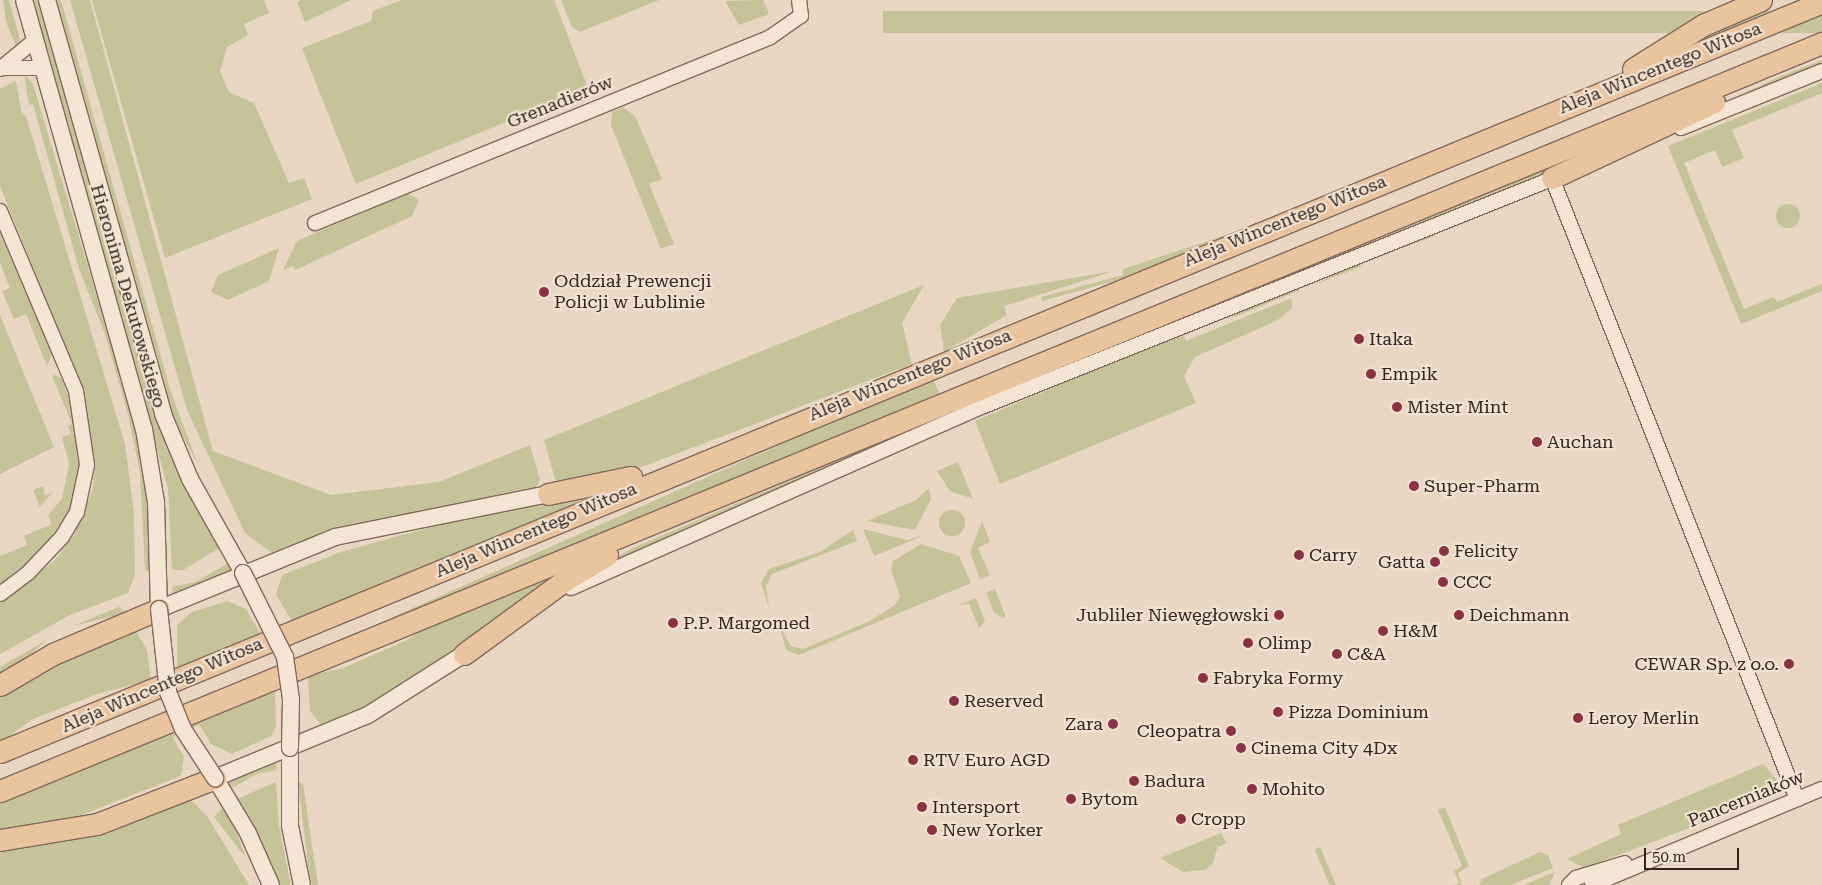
<!DOCTYPE html>
<html>
<head>
<meta charset="utf-8">
<style>
	body { margin:0 }
	#map { position:relative; width:1822px; height:885px; overflow:hidden; background:#e9d7c3; font-family:"Roboto Serif",serif }
	div>[style] { position:absolute }
	[style*='--x'] { left:calc(var(--x)*1px); top:calc(var(--y)*1px); width:calc(var(--w)*1px); rotate:calc(var(--a)*1deg) }
	.green>* { inset:0; background:#c6c398; transform-origin:0 0 }
	.round { border-radius:50% }
	.roads { filter:drop-shadow(1px 0 #81695c) drop-shadow(-1px 0 #81695c) drop-shadow(0 1px #81695c) drop-shadow(0 -1px #81695c) }
	.minor>* { height:14px; margin:-7px; padding:0 7px; transform-origin:7px; border-radius:7px; background:#f5e5d5 }
	.tertiary>* { height:16px; margin:-8px; padding:0 8px; transform-origin:8px; border-radius:8px; background:#f5e5d5 }
	.primary>* { height:21px; margin:-10.5px; padding:0 10.5px; transform-origin:10.5px; border-radius:10.5px; background:#e9c49e }
	.bridges { filter:drop-shadow(1px 0 #81695c) drop-shadow(-1px 0 #81695c) drop-shadow(0 1px #81695c) drop-shadow(0 -1px #81695c) }
	.tertiary-bridge>* { height:16px; margin:-8px; padding:0 8px; transform-origin:8px; border-radius:8px; background:#f5e5d5 }
	.dots>* { width:14px; height:14px; translate:-50% -50%; box-sizing:border-box; border:2px solid #f1e2d2; border-radius:50% }
	span { translate:-50% -50%; white-space:nowrap; text-align:center; line-height:1.15; -webkit-text-stroke:4.5px #f1e2d2; paint-order:stroke }
	.street-label { font-size:18px; color:#33241e }
	.poi-label { font-size:18px; color:#33241e }
	.left { translate:0 -50%; text-align:left }
	.right { translate:-100% -50%; text-align:right }
	.scale { position:absolute; left:1644px; top:848px; width:95px; height:22px; box-sizing:border-box; border:2px solid #33241e; border-top:0; padding-left:6px; font-size:15px; line-height:18px; white-space:nowrap; color:#33241e; -webkit-text-stroke:4px #f1e2d2; paint-order:stroke }
</style>
</head>
<body>
<div id="map">
	<div class="green">
		<i style="clip-path:polygon(3px 0,9px 0,20px 39px,17px 49px,6px 22px)"></i>
		<i style="clip-path:polygon(31px 0,40px 0,154px 403px,220px 548px,183px 570px,172px 570px,168px 488px)"></i>
		<i style="clip-path:polygon(55px 0,61px 0,171px 392px,198px 465px,172px 415px)"></i>
		<i style="clip-path:polygon(70px 0,90px 0,213px 451px,331px 495px,439px 482px,530px 445px,540px 480px,535px 489px,352px 526px,272px 553px,245px 533px,187px 410px)"></i>
		<i style="clip-path:polygon(92px 0,264px 0,269px 13px,244px 24px,248px 35px,227px 47px,220px 71px,229px 92px,254px 103px,289px 183px,304px 178px,312px 199px,165px 258px)"></i>
		<i style="clip-path:polygon(351px 0,305px 22px,297px 2px,301px 0)"></i>
		<i style="clip-path:polygon(402px 0,554px 0,588px 88px,356px 184px,302px 48px,371px 21px,373px 11px)"></i>
		<i style="clip-path:polygon(561px 0,659px 0,580px 32px,572px 27px)"></i>
		<i style="clip-path:polygon(763px 0,769px 14px,739px 25px,725px 1px)"></i>
		<i style="left:1822px;top:11px;width:22px;height:939px;rotate:90deg"></i>
		<i style="clip-path:polygon(1822px 60px,1822px 65px,1718px 106px,1776px 78px)"></i>
		<i style="clip-path:polygon(24px 73px,33px 84px,138px 433px,147px 488px,150px 571px,145px 570px,140px 472px,128px 414px,105px 334px,79px 269px,33px 104px,29px 105px)"></i>
		<i style="clip-path:polygon(16px 81px,22px 115px,26px 116px,125px 444px,134px 513px,135px 574px,128px 593px,70px 615px,0 654px,0 602px,54px 561px,74px 535px,93px 489px,95px 466px,85px 395px,0 186px,0 89px)"></i>
		<i style="clip-path:polygon(1822px 83px,1822px 93px,1732px 130px,1744px 158px,1722px 167px,1715px 150px,1684px 163px,1744px 309px,1774px 297px,1777px 302px,1822px 284px,1822px 291px,1741px 324px,1668px 146px)"></i>
		<i style="clip-path:polygon(1714px 96px,1610px 146px,580px 577px,633px 548px,967px 404px)"></i>
		<i style="clip-path:polygon(623px 107px,635px 116px,662px 179px,649px 184px,674px 244px,661px 249px,611px 125px,612px 112px)"></i>
		<i style="clip-path:polygon(407px 193px,419px 200px,412px 216px,295px 270px,293px 266px,283px 270px,297px 241px)"></i>
		<i class="round" style="left:1776px;top:204px;width:24px;height:24px"></i>
		<i style="clip-path:polygon(1238px 231px,1129px 277px,1042px 301px,1041px 297px,1123px 275px,1123px 269px)"></i>
		<i style="clip-path:polygon(0 233px,52px 354px,47px 366px,26px 314px,14px 319px,2px 291px,10px 288px,0 263px)"></i>
		<i style="clip-path:polygon(1430px 234px,1434px 236px,1381px 256px,1382px 254px)"></i>
		<i style="clip-path:polygon(279px 248px,269px 281px,228px 300px,211px 292px,218px 275px)"></i>
		<i style="clip-path:polygon(1363px 265px,1360px 267px,1314px 285px,1349px 267px)"></i>
		<i style="clip-path:polygon(1114px 271px,1004px 306px,1007px 315px,944px 352px,940px 325px,957px 298px)"></i>
		<i style="clip-path:polygon(1302px 284px,1298px 291px,1230px 319px,1245px 307px)"></i>
		<i style="clip-path:polygon(924px 285px,902px 323px,912px 364px,626px 473px,559px 483px,555px 479px,544px 440px)"></i>
		<i style="clip-path:polygon(1292px 298px,1292px 308px,1278px 320px,1195px 357px,1184px 376px,1196px 403px,1000px 484px,975px 421px,1143px 349px,1184px 336px,1186px 341px)"></i>
		<i style="clip-path:polygon(0 315px,54px 447px,0 474px)"></i>
		<i style="clip-path:polygon(55px 375px,62px 379px,74px 414px,82px 466px,72px 507px,37px 557px,0 585px,0 556px,27px 545px,24px 536px,52px 524px,48px 515px,62px 499px,69px 464px,62px 437px,71px 434px,68px 426px,72px 424px,52px 376px)"></i>
		<i style="left:932px;top:377px;width:20px;height:1007px;rotate:66deg"></i>
		<i style="clip-path:polygon(958px 462px,973px 499px,950px 491px,937px 471px)"></i>
		<i style="clip-path:polygon(43px 486px,45px 496px,53px 492px,40px 507px,33px 490px)"></i>
		<i style="clip-path:polygon(929px 488px,931px 499px,915px 530px,867px 521px,916px 500px)"></i>
		<i style="clip-path:polygon(610px 490px,292px 621px,276px 595px,282px 575px,341px 552px,434px 526px)"></i>
		<i class="round" style="left:939px;top:510px;width:26px;height:26px"></i>
		<i style="clip-path:polygon(982px 521px,990px 542px,978px 548px,990px 575px,980px 579px,970px 552px)"></i>
		<i style="clip-path:polygon(863px 529px,907px 540px,925px 535px,874px 556px)"></i>
		<i style="clip-path:polygon(853px 530px,857px 541px,772px 574px,766px 587px,769px 607px,761px 583px,769px 569px,820px 552px)"></i>
		<i style="clip-path:polygon(921px 544px,959px 556px,971px 583px,799px 655px,786px 650px,779px 625px,791px 646px,803px 649px,868px 622px,895px 605px,900px 596px,891px 570px,893px 561px)"></i>
		<i style="clip-path:polygon(229px 563px,233px 571px,173px 595px,172px 587px,195px 582px)"></i>
		<i style="clip-path:polygon(579px 563px,377px 702px,321px 725px,310px 711px,308px 676px,343px 668px,407px 640px,431px 624px)"></i>
		<i style="clip-path:polygon(995px 589px,1006px 617px,1003px 618px,994px 612px,986px 593px)"></i>
		<i style="clip-path:polygon(976px 598px,985px 621px,979px 628px,969px 604px,958px 605px)"></i>
		<i style="clip-path:polygon(227px 601px,246px 609px,260px 633px,177px 667px,177px 625px,190px 613px)"></i>
		<i style="clip-path:polygon(119px 607px,127px 613px,73px 626px)"></i>
		<i style="clip-path:polygon(134px 628px,147px 650px,151px 680px,100px 693px,33px 719px,0 743px,0 696px,25px 678px)"></i>
		<i style="clip-path:polygon(47px 640px,25px 659px,0 676px,0 667px)"></i>
		<i style="clip-path:polygon(275px 687px,276px 727px,271px 736px,232px 754px,211px 744px,196px 719px)"></i>
		<i style="clip-path:polygon(169px 731px,184px 757px,181px 776px,69px 820px,0 833px,0 801px)"></i>
		<i style="clip-path:polygon(276px 761px,277px 770px,257px 774px,230px 789px,225px 782px)"></i>
		<i style="clip-path:polygon(1763px 764px,1777px 780px,1768px 798px,1584px 868px,1567px 859px,1621px 834px,1618px 825px)"></i>
		<i style="clip-path:polygon(276px 782px,279px 826px,291px 885px,279px 885px,237px 799px)"></i>
		<i style="clip-path:polygon(298px 782px,303px 784px,318px 885px,312px 885px,309px 872px)"></i>
		<i style="clip-path:polygon(189px 798px,207px 816px,249px 885px,0 885px,0 847px)"></i>
		<i style="clip-path:polygon(224px 806px,233px 822px,246px 858px,214px 817px)"></i>
		<i style="clip-path:polygon(1445px 807px,1469px 866px,1458px 873px,1462px 885px,1454px 885px,1459px 883px,1454px 870px,1462px 866px,1438px 810px)"></i>
		<i style="clip-path:polygon(1221px 833px,1226px 843px,1217px 848px,1213px 864px,1205px 870px,1183px 872px,1160px 858px)"></i>
		<i style="left:1320px;top:847px;width:41px;height:6px;rotate:67deg"></i>
		<i style="clip-path:polygon(1540px 852px,1548px 855px,1553px 868px,1510px 885px,1479px 885px,1482px 879px)"></i>
		<i style="clip-path:polygon(1555px 872px,1549px 885px,1524px 885px)"></i>
	</div>
	<div class="roads">
		<div class="minor">
			<i style="--x:3;--y:68;--w:40;--a:0"></i>
			<i style="--x:0;--y:69;--w:45;--a:-39.6"></i>
			<i style="--x:1681;--y:128;--w:152;--a:-22"></i>
			<i style="--x:1552;--y:178;--w:668;--a:68.47"></i>
			<i style="--x:0;--y:211;--w:195;--a:67.1"></i>
			<i style="--x:76;--y:391;--w:75;--a:81.5"></i>
			<i style="--x:87;--y:465;--w:48;--a:102"></i>
			<i style="--x:77;--y:512;--w:29;--a:121"></i>
			<i style="--x:62;--y:537;--w:50;--a:133.4"></i>
			<i style="--x:28;--y:573;--w:35;--a:143"></i>
			<i style="--x:315;--y:223;--w:490;--a:-22.2"></i>
			<i style="--x:769;--y:38;--w:39;--a:-35"></i>
			<i style="--x:801;--y:16;--w:16;--a:-97"></i>
			<i style="--x:571;--y:588;--w:451;--a:-23.8"></i>
			<i style="--x:984;--y:406;--w:619;--a:-21.8"></i>
			<i style="--x:1569;--y:885;--w:10;--a:-45"></i>
			<i style="--x:1576;--y:878;--w:51;--a:-17"></i>
			<i style="--x:1592;--y:885;--w:249;--a:-22.7"></i>
		</div>
		<div class="tertiary">
			<i style="--x:24;--y:0;--w:445;--a:74.4"></i>
			<i style="--x:144;--y:429;--w:74;--a:80.7"></i>
			<i style="--x:156;--y:502;--w:107;--a:88.4"></i>
			<i style="--x:159;--y:609;--w:190;--a:-22.2"></i>
			<i style="--x:335;--y:537;--w:217;--a:-11.4"></i>
			<i style="--x:47;--y:0;--w:430;--a:74.3"></i>
			<i style="--x:163;--y:414;--w:70;--a:67.4"></i>
			<i style="--x:190;--y:479;--w:108;--a:60.6"></i>
			<i style="--x:290;--y:748;--w:78;--a:90"></i>
			<i style="--x:290;--y:826;--w:60;--a:78.5"></i>
			<i style="--x:271;--y:885;--w:57;--a:-113.9"></i>
			<i style="--x:248;--y:833;--w:64;--a:-121"></i>
			<i style="--x:215;--y:778;--w:165;--a:-22.4"></i>
			<i style="--x:368;--y:715;--w:114;--a:-32.4"></i>
		</div>
		<div class="primary">
			<i style="--x:1633;--y:69;--w:83;--a:-32.2"></i>
			<i style="--x:1703;--y:25;--w:63;--a:-23.3"></i>
			<i style="--x:1552;--y:178;--w:179;--a:-25.1"></i>
			<i style="--x:548;--y:494;--w:85;--a:-11.6"></i>
			<i style="--x:464;--y:654;--w:125;--a:-36.2"></i>
			<i style="--x:565;--y:580;--w:49;--a:-30.8"></i>
			<i style="--x:0;--y:685;--w:61;--a:-30.3"></i>
			<i style="--x:53;--y:654;--w:115;--a:-23"></i>
			<i style="--x:0;--y:752;--w:1970;--a:-22.37"></i>
			<i style="--x:0;--y:791;--w:1970;--a:-22.32"></i>
			<i style="--x:0;--y:840;--w:98;--a:-9.4"></i>
			<i style="--x:97;--y:824;--w:127;--a:-21.3"></i>
		</div>
	</div>
	<div class="bridges">
		<div class="tertiary-bridge">
			<i style="--x:243;--y:573;--w:94;--a:63.4"></i>
			<i style="--x:285;--y:657;--w:42;--a:81.9"></i>
			<i style="--x:291;--y:699;--w:49;--a:91.2"></i>
			<i style="--x:159;--y:609;--w:83;--a:83.8"></i>
			<i style="--x:168;--y:692;--w:40;--a:68"></i>
			<i style="--x:183;--y:729;--w:59;--a:56.9"></i>
		</div>
	</div>
	<div class="dots">
		<i style="left:544px;top:292px;background:#8a3243"></i>
		<i style="left:1359px;top:339px;background:#8a3243"></i>
		<i style="left:1371px;top:374px;background:#8a3243"></i>
		<i style="left:1397px;top:407px;background:#8a3243"></i>
		<i style="left:1537px;top:442px;background:#8a3243"></i>
		<i style="left:1414px;top:486px;background:#8a3243"></i>
		<i style="left:1444px;top:551px;background:#8a3243"></i>
		<i style="left:1299px;top:555px;background:#8a3243"></i>
		<i style="left:1435px;top:562px;background:#8a3243"></i>
		<i style="left:1443px;top:582px;background:#8a3243"></i>
		<i style="left:1279px;top:615px;background:#8a3243"></i>
		<i style="left:1459px;top:615px;background:#8a3243"></i>
		<i style="left:673px;top:623px;background:#8a3243"></i>
		<i style="left:1383px;top:631px;background:#8a3243"></i>
		<i style="left:1248px;top:643px;background:#8a3243"></i>
		<i style="left:1337px;top:654px;background:#8a3243"></i>
		<i style="left:1789px;top:664px;background:#8a3243"></i>
		<i style="left:1203px;top:678px;background:#8a3243"></i>
		<i style="left:954px;top:701px;background:#8a3243"></i>
		<i style="left:1278px;top:712px;background:#8a3243"></i>
		<i style="left:1578px;top:718px;background:#8a3243"></i>
		<i style="left:1113px;top:724px;background:#8a3243"></i>
		<i style="left:1231px;top:731px;background:#8a3243"></i>
		<i style="left:1241px;top:748px;background:#8a3243"></i>
		<i style="left:913px;top:760px;background:#8a3243"></i>
		<i style="left:1134px;top:781px;background:#8a3243"></i>
		<i style="left:1252px;top:789px;background:#8a3243"></i>
		<i style="left:1071px;top:799px;background:#8a3243"></i>
		<i style="left:922px;top:807px;background:#8a3243"></i>
		<i style="left:1181px;top:819px;background:#8a3243"></i>
		<i style="left:932px;top:830px;background:#8a3243"></i>
	</div>
	<div class="street-label">
		<span style="left:1660px;top:68px;rotate:-22deg">Aleja Wincentego Witosa</span>
		<span style="left:560px;top:102px;rotate:-22deg">Grenadierów</span>
		<span style="left:1285px;top:221px;rotate:-22deg">Aleja Wincentego Witosa</span>
		<span style="left:128px;top:296px;rotate:74deg">Hieronima Dekutowskiego</span>
		<span style="left:910px;top:375px;rotate:-22deg">Aleja Wincentego Witosa</span>
		<span style="left:536px;top:530px;rotate:-23deg">Aleja Wincentego Witosa</span>
		<span style="left:162px;top:685px;rotate:-23deg">Aleja Wincentego Witosa</span>
		<span style="left:1746px;top:799px;rotate:-22deg">Pancerniaków</span>
	</div>
	<div class="poi-label">
		<span class="left" style="left:554px;top:292px">Oddział Prewencji<br>Policji w Lublinie</span>
		<span class="left" style="left:1369px;top:339px">Itaka</span>
		<span class="left" style="left:1381px;top:374px">Empik</span>
		<span class="left" style="left:1407px;top:407px">Mister Mint</span>
		<span class="left" style="left:1547px;top:442px">Auchan</span>
		<span class="left" style="left:1424px;top:486px">Super-Pharm</span>
		<span class="left" style="left:1454px;top:551px">Felicity</span>
		<span class="left" style="left:1309px;top:555px">Carry</span>
		<span class="right" style="left:1425px;top:562px">Gatta</span>
		<span class="left" style="left:1453px;top:582px">CCC</span>
		<span class="right" style="left:1269px;top:615px">Jubliler Niewęgłowski</span>
		<span class="left" style="left:1469px;top:615px">Deichmann</span>
		<span class="left" style="left:683px;top:623px">P.P. Margomed</span>
		<span class="left" style="left:1393px;top:631px">H&amp;M</span>
		<span class="left" style="left:1258px;top:643px">Olimp</span>
		<span class="left" style="left:1347px;top:654px">C&amp;A</span>
		<span class="right" style="left:1779px;top:664px">CEWAR Sp. z o.o.</span>
		<span class="left" style="left:1213px;top:678px">Fabryka Formy</span>
		<span class="left" style="left:964px;top:701px">Reserved</span>
		<span class="left" style="left:1288px;top:712px">Pizza Dominium</span>
		<span class="left" style="left:1588px;top:718px">Leroy Merlin</span>
		<span class="right" style="left:1103px;top:724px">Zara</span>
		<span class="right" style="left:1221px;top:731px">Cleopatra</span>
		<span class="left" style="left:1251px;top:748px">Cinema City 4Dx</span>
		<span class="left" style="left:923px;top:760px">RTV Euro AGD</span>
		<span class="left" style="left:1144px;top:781px">Badura</span>
		<span class="left" style="left:1262px;top:789px">Mohito</span>
		<span class="left" style="left:1081px;top:799px">Bytom</span>
		<span class="left" style="left:932px;top:807px">Intersport</span>
		<span class="left" style="left:1191px;top:819px">Cropp</span>
		<span class="left" style="left:942px;top:830px">New Yorker</span>
	</div>
	<div class="scale">50 m</div>
</div>
</body>
</html>
